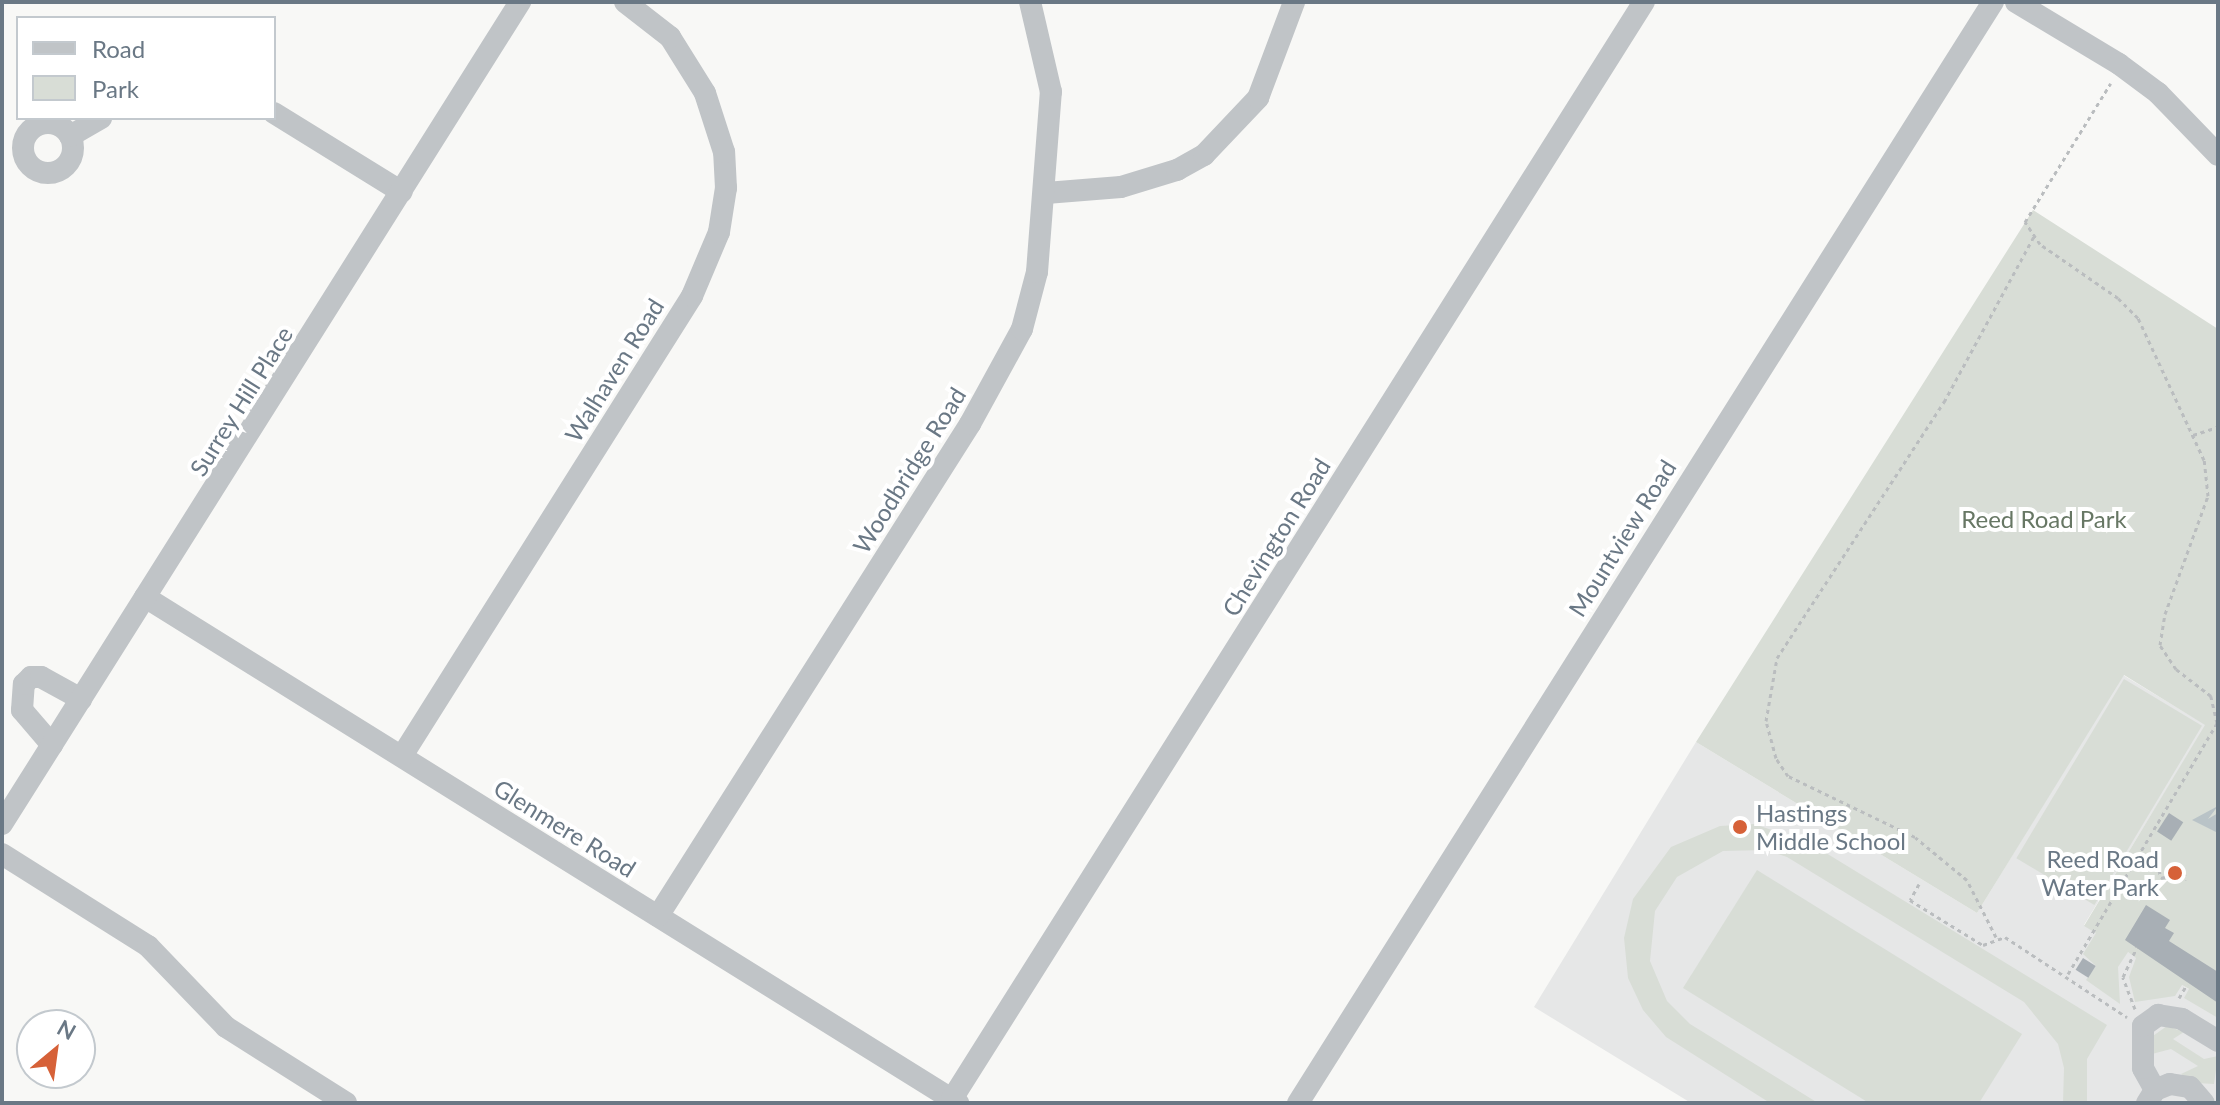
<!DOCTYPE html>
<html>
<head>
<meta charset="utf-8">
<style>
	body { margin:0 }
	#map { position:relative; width:2220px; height:1105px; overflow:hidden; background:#f8f8f6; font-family:Lato,sans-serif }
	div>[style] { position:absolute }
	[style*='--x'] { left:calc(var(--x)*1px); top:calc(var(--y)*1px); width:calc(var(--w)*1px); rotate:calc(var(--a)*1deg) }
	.built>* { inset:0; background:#e6e7e7 }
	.green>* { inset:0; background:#d8ddd6; transform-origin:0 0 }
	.water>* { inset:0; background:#b9c3c7 }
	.building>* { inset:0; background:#a8afb5; transform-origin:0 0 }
	.path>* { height:3px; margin-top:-1.5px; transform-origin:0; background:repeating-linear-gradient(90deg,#babdbf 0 4px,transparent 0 8px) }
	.minor>* { height:22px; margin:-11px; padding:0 11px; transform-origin:11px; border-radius:11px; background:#c0c4c7 }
	.minor>.ring { margin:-11px; padding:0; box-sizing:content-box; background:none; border:22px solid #c0c4c7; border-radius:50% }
	.dots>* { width:22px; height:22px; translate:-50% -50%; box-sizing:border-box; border:4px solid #fff; border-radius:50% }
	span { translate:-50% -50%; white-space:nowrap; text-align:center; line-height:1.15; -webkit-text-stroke:8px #fff; paint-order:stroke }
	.street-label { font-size:24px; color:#6a7885 }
	.park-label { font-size:24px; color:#677764 }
	.poi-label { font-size:24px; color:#6a7885 }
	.left { translate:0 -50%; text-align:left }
	.right { translate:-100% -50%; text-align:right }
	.frame { position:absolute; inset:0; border:4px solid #6a7885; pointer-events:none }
	.legend { position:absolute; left:16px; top:16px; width:260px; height:104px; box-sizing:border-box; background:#fff; border:2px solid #c3c9ce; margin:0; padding:10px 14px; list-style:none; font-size:24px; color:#6a7885 }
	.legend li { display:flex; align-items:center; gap:16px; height:40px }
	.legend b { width:40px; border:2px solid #c3c9ce }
	.north { position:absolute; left:16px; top:1009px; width:80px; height:80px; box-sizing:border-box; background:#fff; border:2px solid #c3c9ce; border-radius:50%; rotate:29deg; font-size:22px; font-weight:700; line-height:32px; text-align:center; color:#6a7885 }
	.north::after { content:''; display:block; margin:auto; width:28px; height:36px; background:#d66138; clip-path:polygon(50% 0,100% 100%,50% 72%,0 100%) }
</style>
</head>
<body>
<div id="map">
	<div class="built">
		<i style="clip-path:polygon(2123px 675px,2206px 725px,2084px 925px,2218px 1007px,2218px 1103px,1691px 1103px,1534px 1007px,1696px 742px,1977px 913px)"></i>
	</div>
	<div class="green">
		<i style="clip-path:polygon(2033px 210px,2218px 329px,2218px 1018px,2184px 998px,2189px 989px,2182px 985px,2175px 996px,2135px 1002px,2129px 977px,2136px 958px,2128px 952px,2118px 967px,2120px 1004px,2086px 980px,2096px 966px,2083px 954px,2096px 933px,2084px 926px,2205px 725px,2124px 675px,1977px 913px,1696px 742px)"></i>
		<i style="left:2124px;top:679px;width:91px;height:209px;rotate:31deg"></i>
		<i style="clip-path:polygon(1754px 824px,1808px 842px,2107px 1025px,2087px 1059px,2087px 1103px,2063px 1103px,2064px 1068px,2058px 1044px,2024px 1002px,1787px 857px,1766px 850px,1723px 851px,1677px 877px,1655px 911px,1650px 961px,1667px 1001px,1690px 1024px,1818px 1103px,1770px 1103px,1666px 1037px,1643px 1010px,1628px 978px,1624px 938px,1633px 899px,1671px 847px,1720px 826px)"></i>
		<i style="clip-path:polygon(1757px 870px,2022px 1034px,1979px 1103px,1869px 1103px,1683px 988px)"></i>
		<i style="clip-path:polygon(2167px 1026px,2184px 1032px,2173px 1039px,2204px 1059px,2218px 1056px,2214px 1084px,2197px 1083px,2181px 1074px,2198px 1066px,2171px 1049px,2152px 1054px,2150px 1038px)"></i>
	</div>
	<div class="water">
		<i style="clip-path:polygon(2218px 806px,2208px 819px,2218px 813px,2218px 833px,2192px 820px)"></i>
	</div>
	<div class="building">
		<i style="left:2169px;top:813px;width:17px;height:22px;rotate:33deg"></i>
		<i style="clip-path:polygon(2146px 905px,2170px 920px,2165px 928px,2174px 933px,2169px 941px,2218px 972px,2218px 1003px,2125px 940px)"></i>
		<i style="left:2083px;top:958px;width:15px;height:14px;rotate:32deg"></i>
	</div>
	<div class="path">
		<i style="--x:2193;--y:435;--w:26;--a:-18"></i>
		<i style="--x:2159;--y:870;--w:8;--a:76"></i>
		<i style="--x:2161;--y:878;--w:24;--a:-15"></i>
		<i style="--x:2184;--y:872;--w:8;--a:76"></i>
		<i style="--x:1919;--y:884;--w:18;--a:119"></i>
		<i style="--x:1910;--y:900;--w:86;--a:31.7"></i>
		<i style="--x:1983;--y:945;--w:23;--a:-20"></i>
		<i style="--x:2005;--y:937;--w:146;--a:33.3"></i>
		<i style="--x:1996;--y:937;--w:64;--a:-117"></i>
		<i style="--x:1967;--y:880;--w:67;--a:-140.4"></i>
		<i style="--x:1915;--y:837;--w:141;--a:-154.3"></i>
		<i style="--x:1788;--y:776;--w:22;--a:-124"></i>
		<i style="--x:1776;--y:758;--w:38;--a:-105"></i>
		<i style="--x:1766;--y:721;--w:64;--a:-80.1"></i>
		<i style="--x:1777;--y:658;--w:306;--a:-56.9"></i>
		<i style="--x:1944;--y:402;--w:189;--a:-61.5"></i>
		<i style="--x:2068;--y:974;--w:292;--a:-59.3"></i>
		<i style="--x:2217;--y:723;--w:28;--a:-103"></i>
		<i style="--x:2211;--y:696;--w:44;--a:-142.4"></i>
		<i style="--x:2176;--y:669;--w:29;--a:-124"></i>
		<i style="--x:2160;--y:645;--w:31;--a:-81"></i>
		<i style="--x:2165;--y:614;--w:126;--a:-70"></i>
		<i style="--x:2208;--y:496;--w:36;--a:-96"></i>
		<i style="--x:2204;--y:460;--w:157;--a:-114.9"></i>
		<i style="--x:2138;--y:318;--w:28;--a:-135"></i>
		<i style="--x:2118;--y:298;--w:95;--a:-145.3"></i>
		<i style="--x:2040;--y:244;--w:27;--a:-124"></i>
		<i style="--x:2025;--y:222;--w:163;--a:-58.3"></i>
		<i style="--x:2179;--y:998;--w:16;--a:-60"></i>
		<i style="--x:2135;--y:1009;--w:34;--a:-111"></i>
		<i style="--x:2123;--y:977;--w:33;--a:-65"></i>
	</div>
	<div class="minor">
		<i style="--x:2016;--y:2;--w:120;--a:31"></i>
		<i style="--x:2119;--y:64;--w:49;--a:36.6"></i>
		<i style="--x:2158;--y:93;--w:86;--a:45.9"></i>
		<i style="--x:274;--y:113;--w:150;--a:31.7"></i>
		<i class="ring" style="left:23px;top:123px;width:28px;height:28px"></i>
		<i style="--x:70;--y:136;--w:36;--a:-30"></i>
		<i style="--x:1046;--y:193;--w:75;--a:-4.6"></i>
		<i style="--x:1121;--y:187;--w:59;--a:-16.9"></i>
		<i style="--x:1177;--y:170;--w:31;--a:-29"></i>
		<i style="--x:1204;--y:155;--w:79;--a:-46.5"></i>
		<i style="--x:1258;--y:98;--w:103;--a:-69.4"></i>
		<i style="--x:145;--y:597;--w:958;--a:31.9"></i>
		<i style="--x:52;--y:745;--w:46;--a:-130.6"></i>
		<i style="--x:22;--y:710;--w:26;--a:-86"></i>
		<i style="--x:24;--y:684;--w:10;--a:-45"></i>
		<i style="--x:31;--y:677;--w:10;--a:0"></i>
		<i style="--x:41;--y:677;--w:46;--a:28.8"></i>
		<i style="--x:402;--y:756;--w:544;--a:-57.77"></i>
		<i style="--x:692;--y:296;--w:69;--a:-67.1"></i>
		<i style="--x:719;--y:232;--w:45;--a:-81"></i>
		<i style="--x:726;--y:188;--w:36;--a:-93"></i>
		<i style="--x:724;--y:152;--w:62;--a:-107.9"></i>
		<i style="--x:705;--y:93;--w:66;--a:-122"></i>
		<i style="--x:670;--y:37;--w:57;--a:-142.1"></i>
		<i style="--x:2;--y:824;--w:972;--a:-57.78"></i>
		<i style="--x:2;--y:854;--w:173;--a:32.2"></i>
		<i style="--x:148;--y:946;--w:112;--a:46.1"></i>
		<i style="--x:226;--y:1027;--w:142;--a:32.3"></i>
		<i style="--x:658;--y:916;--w:583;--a:-57.62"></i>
		<i style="--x:970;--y:424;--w:108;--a:-61.3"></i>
		<i style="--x:1022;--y:329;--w:59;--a:-75.3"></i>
		<i style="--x:1037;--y:272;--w:181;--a:-85.6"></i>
		<i style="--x:1051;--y:92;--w:92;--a:-103.1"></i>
		<i style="--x:2155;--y:1090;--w:16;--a:-22"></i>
		<i style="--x:2170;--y:1084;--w:20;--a:9"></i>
		<i style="--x:2190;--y:1087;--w:21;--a:49"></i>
		<i style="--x:952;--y:1099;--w:1297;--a:-57.76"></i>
		<i style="--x:1298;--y:1103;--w:1302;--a:-57.74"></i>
		<i style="--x:2147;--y:1103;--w:15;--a:-58"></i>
		<i style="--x:2155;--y:1090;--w:25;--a:-119"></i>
		<i style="--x:2143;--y:1068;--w:42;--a:-90"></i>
		<i style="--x:2143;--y:1026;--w:19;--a:-36"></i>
		<i style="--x:2158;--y:1015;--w:24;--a:9"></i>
		<i style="--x:2182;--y:1019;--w:42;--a:31.4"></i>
	</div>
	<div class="dots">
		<i style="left:1740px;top:827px;background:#d66138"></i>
		<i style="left:2175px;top:873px;background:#d66138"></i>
	</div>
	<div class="street-label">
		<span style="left:614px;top:370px;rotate:-58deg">Walhaven Road</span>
		<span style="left:241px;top:401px;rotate:-58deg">Surrey Hill Place</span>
		<span style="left:909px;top:470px;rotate:-58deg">Woodbridge Road</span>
		<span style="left:1276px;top:537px;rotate:-58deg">Chevington Road</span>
		<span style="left:1622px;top:538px;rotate:-58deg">Mountview Road</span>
		<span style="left:565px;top:828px;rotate:32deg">Glenmere Road</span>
	</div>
	<div class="park-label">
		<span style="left:2044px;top:519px">Reed Road Park</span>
	</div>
	<div class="poi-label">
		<span class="left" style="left:1756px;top:827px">Hastings<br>Middle School</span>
		<span class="right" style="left:2159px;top:873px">Reed Road<br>Water Park</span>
	</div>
	<div class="frame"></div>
	<ul class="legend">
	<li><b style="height:10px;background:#c0c4c7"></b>Road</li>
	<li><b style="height:22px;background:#d8ddd6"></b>Park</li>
	</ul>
	<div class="north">N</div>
</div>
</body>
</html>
